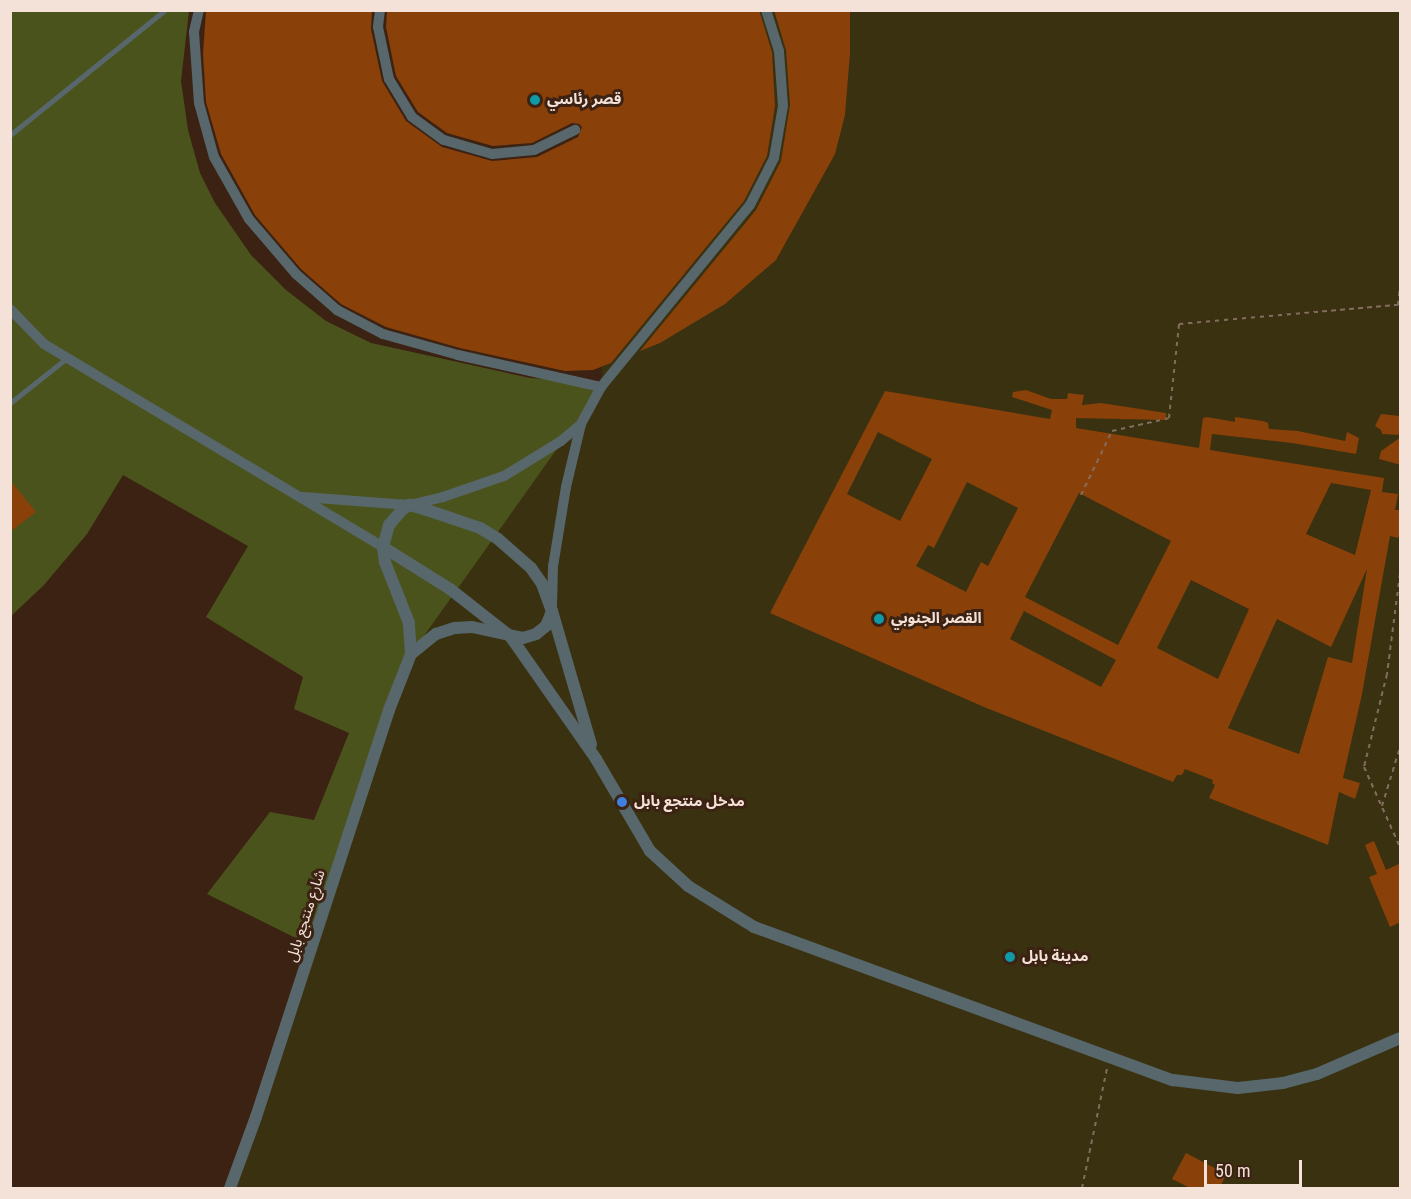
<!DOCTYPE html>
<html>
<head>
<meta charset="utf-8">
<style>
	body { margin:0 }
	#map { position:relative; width:1411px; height:1199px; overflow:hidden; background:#3c2213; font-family:"Roboto Condensed","Noto Sans Arabic",sans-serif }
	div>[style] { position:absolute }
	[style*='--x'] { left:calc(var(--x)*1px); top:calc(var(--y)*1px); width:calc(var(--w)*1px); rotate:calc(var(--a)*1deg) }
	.green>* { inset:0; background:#4b531c }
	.sand>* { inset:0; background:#393110 }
	.building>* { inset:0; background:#894009 }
	.path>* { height:2px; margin-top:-1px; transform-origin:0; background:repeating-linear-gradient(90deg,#836c5f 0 4.5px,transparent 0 9px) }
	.service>* { height:5px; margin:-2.5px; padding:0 2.5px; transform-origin:2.5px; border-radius:2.5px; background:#57676b }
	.minor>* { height:10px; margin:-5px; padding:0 5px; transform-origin:5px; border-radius:5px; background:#57676b }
	.tertiary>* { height:12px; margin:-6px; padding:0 6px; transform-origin:6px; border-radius:6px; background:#57676b }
	.dots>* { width:16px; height:16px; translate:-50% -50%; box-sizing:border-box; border:3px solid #3c2213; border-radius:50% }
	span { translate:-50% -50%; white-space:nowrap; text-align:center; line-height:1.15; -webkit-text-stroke:6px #3c2213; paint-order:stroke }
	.poi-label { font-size:15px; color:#f4e2d8; font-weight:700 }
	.left { translate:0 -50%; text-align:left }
	.street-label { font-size:15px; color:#f4e2d8 }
	.frame { position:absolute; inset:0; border:12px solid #f4e2d8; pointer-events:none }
	.scale { position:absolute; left:1204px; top:1160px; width:98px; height:27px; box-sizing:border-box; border:3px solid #f4e2d8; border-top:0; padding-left:8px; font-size:18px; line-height:21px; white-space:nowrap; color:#f4e2d8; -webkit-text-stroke:4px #3c2213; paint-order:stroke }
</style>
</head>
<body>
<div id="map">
	<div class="green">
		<i style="clip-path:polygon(11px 11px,189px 11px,181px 81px,188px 130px,200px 173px,215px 203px,251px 255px,286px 290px,326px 321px,371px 343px,530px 378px,647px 385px,334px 957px,207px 894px,270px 812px,314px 820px,349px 733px,294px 709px,303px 677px,206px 617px,248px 546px,123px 475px,87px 534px,43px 586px,11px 616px)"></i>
	</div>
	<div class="sand">
		<i style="clip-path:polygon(618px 11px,1400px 11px,1400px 1188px,230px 1188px,411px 654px,601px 387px)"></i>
	</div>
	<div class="building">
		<i style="clip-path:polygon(206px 10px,372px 10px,371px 29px,382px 81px,406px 121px,442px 147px,492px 161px,537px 157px,578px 137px,582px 127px,579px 124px,572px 123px,532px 143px,493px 146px,447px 133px,418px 112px,396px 76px,386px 27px,387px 10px,759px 10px,772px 52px,775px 106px,767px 156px,744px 201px,611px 363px,593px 370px,565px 371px,460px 348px,386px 327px,341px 304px,301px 269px,255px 215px,221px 154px,206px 102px,203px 54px)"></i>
		<i style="clip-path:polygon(774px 10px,850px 10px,850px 53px,845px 115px,835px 154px,776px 260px,725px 304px,660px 343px,640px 351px,756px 210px,781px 161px,790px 105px,786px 50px)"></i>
		<i style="clip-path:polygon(evenodd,1026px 390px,1051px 399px,1067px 399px,1068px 393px,1084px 395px,1082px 405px,1101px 403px,1166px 413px,1166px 420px,1076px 418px,1076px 428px,1199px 448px,1203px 418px,1207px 417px,1235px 422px,1235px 417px,1263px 421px,1268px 423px,1269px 429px,1298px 431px,1345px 441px,1347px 432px,1359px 438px,1356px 454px,1292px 443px,1212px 434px,1210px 450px,1384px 478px,1382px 492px,1398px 494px,1395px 510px,1401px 510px,1401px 532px,1398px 538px,1390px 536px,1362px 694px,1343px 778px,1360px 783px,1355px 799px,1339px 792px,1328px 845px,1209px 798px,1215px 785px,1212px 783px,1213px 780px,1185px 769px,1182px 775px,1177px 775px,1173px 782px,984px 707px,770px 613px,885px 391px,1050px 419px,1052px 410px,1012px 397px,1013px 392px,1026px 390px,878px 432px,932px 459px,900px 521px,847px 494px,878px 432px,1026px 390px,967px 482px,1018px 508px,988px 566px,981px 562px,966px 592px,916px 566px,928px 545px,934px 548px,967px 482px,1026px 390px,1331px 483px,1371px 490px,1355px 555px,1306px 534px,1331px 483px,1026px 390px,1079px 493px,1171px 541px,1118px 645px,1025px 597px,1079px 493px,1026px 390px,1367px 569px,1352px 663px,1328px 657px,1299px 754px,1228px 728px,1277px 619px,1331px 647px,1367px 569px,1026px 390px,1191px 580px,1249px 609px,1218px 679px,1157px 648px,1191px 580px,1026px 390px,1024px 611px,1116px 660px,1101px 687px,1010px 639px,1024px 611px)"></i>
		<i style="clip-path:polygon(1381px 414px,1400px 416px,1401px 435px,1382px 434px,1381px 430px,1375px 426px)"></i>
		<i style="clip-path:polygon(1401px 437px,1401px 465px,1379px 459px,1381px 451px)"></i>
		<i style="clip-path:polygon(10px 480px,36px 512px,10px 532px)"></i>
		<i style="clip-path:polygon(1374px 841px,1386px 870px,1401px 863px,1401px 922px,1390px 927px,1369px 877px,1377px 874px,1365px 845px)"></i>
		<i style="clip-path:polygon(1186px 1153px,1226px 1174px,1220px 1188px,1190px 1188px,1172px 1179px)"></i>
	</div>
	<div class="path">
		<i style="--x:1081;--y:495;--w:71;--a:-64.2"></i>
		<i style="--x:1112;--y:431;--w:58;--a:-12.8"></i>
		<i style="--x:1169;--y:418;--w:95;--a:-83.9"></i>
		<i style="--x:1179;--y:324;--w:220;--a:-5"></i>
		<i style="--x:1398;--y:305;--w:18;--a:-84"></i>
		<i style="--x:1400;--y:574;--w:101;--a:97.4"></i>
		<i style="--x:1387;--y:674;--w:96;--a:103.9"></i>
		<i style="--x:1364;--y:767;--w:88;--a:65.8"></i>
		<i style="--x:1382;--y:806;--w:62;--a:-73"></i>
		<i style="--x:1400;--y:869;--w:5;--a:90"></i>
		<i style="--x:1082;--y:1188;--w:123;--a:-78.2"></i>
	</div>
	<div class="service">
		<i style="--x:10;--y:135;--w:199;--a:-38.9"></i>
		<i style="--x:10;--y:403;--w:74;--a:-38.4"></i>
	</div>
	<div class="minor">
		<i style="--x:199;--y:10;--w:23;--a:103"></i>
		<i style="--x:194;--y:32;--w:71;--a:86"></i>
		<i style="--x:199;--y:103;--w:56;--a:74.5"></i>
		<i style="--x:214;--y:157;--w:71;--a:60.6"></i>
		<i style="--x:249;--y:219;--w:72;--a:49.5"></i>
		<i style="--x:296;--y:274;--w:55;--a:41.3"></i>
		<i style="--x:337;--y:310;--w:52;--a:27.6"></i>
		<i style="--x:383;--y:334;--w:78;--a:15.6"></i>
		<i style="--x:458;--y:355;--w:147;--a:12.6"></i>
		<i style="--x:601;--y:387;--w:42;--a:118.4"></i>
		<i style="--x:581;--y:424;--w:65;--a:103.4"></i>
		<i style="--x:566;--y:487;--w:80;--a:99.3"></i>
		<i style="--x:553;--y:566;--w:42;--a:91.4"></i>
		<i style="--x:380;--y:10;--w:17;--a:97"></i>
		<i style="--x:378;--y:27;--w:53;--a:78.1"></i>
		<i style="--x:389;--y:79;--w:44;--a:58.8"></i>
		<i style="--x:412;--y:117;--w:39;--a:36"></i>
		<i style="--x:444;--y:140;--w:50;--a:16.3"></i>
		<i style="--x:492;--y:154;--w:42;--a:-5.4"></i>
		<i style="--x:534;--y:150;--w:46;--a:-26"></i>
		<i style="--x:10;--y:309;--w:49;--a:45.8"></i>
		<i style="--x:44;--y:344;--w:395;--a:30.9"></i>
		<i style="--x:601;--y:387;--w:235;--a:-50.7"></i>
		<i style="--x:750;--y:205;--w:53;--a:-62.9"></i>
		<i style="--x:774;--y:158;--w:53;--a:-80.2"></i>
		<i style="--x:783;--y:106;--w:55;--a:-94.2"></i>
		<i style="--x:779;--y:51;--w:43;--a:-107.6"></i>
		<i style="--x:303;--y:497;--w:106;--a:4.3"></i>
		<i style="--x:409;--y:505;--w:35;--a:-13"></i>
		<i style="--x:443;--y:497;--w:65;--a:-19"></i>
		<i style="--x:504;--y:476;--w:67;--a:-31.6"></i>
		<i style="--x:561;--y:441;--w:26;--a:-40"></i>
	</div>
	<div class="tertiary">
		<i style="--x:383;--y:547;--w:79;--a:32.1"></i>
		<i style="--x:450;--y:589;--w:76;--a:38.1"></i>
		<i style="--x:510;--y:636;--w:150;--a:55"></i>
		<i style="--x:596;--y:759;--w:107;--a:59.6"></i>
		<i style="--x:650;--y:851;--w:52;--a:42.6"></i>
		<i style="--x:688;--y:886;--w:78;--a:31.8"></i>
		<i style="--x:754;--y:927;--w:446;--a:20.1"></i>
		<i style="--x:1173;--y:1080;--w:65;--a:7"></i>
		<i style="--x:1238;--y:1088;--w:45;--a:-6.3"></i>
		<i style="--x:1283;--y:1083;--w:35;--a:-15"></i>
		<i style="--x:1317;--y:1074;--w:90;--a:-23.4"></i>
		<i style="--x:411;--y:654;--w:32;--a:-39"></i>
		<i style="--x:436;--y:634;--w:20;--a:-18"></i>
		<i style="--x:455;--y:628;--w:17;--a:-3"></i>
		<i style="--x:472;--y:627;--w:52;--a:12.2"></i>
		<i style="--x:523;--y:638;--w:14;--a:-17"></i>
		<i style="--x:536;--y:634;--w:13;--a:-39"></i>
		<i style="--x:546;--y:626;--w:16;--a:-68"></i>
		<i style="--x:230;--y:1188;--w:76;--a:-69.9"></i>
		<i style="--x:256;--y:1117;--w:428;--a:-71.9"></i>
		<i style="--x:389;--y:710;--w:60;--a:-68.6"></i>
		<i style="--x:411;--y:654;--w:31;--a:-94"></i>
		<i style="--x:409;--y:623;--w:66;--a:-111.5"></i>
		<i style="--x:385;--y:562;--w:15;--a:-98"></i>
		<i style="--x:383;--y:547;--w:23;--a:-75"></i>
		<i style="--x:389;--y:525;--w:20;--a:-49"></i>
		<i style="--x:402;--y:510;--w:9;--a:-36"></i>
		<i style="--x:409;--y:505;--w:16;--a:15"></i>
		<i style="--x:424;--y:509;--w:59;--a:18.7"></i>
		<i style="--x:480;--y:528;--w:21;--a:31"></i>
		<i style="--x:498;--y:539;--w:44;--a:41.3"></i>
		<i style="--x:531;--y:568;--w:19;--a:55"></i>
		<i style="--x:542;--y:584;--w:29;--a:70"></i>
		<i style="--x:552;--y:611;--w:139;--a:73.7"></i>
	</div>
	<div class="dots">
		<i style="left:535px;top:100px;background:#0f9aa8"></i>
		<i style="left:879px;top:619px;background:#0f9aa8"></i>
		<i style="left:622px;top:802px;background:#3f7fe0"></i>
		<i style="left:1010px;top:957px;background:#0f9aa8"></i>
	</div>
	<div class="poi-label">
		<span class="left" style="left:547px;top:100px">قصر رئاسي</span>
		<span class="left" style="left:891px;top:619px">القصر الجنوبي</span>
		<span class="left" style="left:634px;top:802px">مدخل منتجع بابل</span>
		<span class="left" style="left:1022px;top:957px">مدينة بابل</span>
	</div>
	<div class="street-label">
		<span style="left:306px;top:916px;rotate:-72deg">شارع منتجع بابل</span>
	</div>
	<div class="frame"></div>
	<div class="scale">50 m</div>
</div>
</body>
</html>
